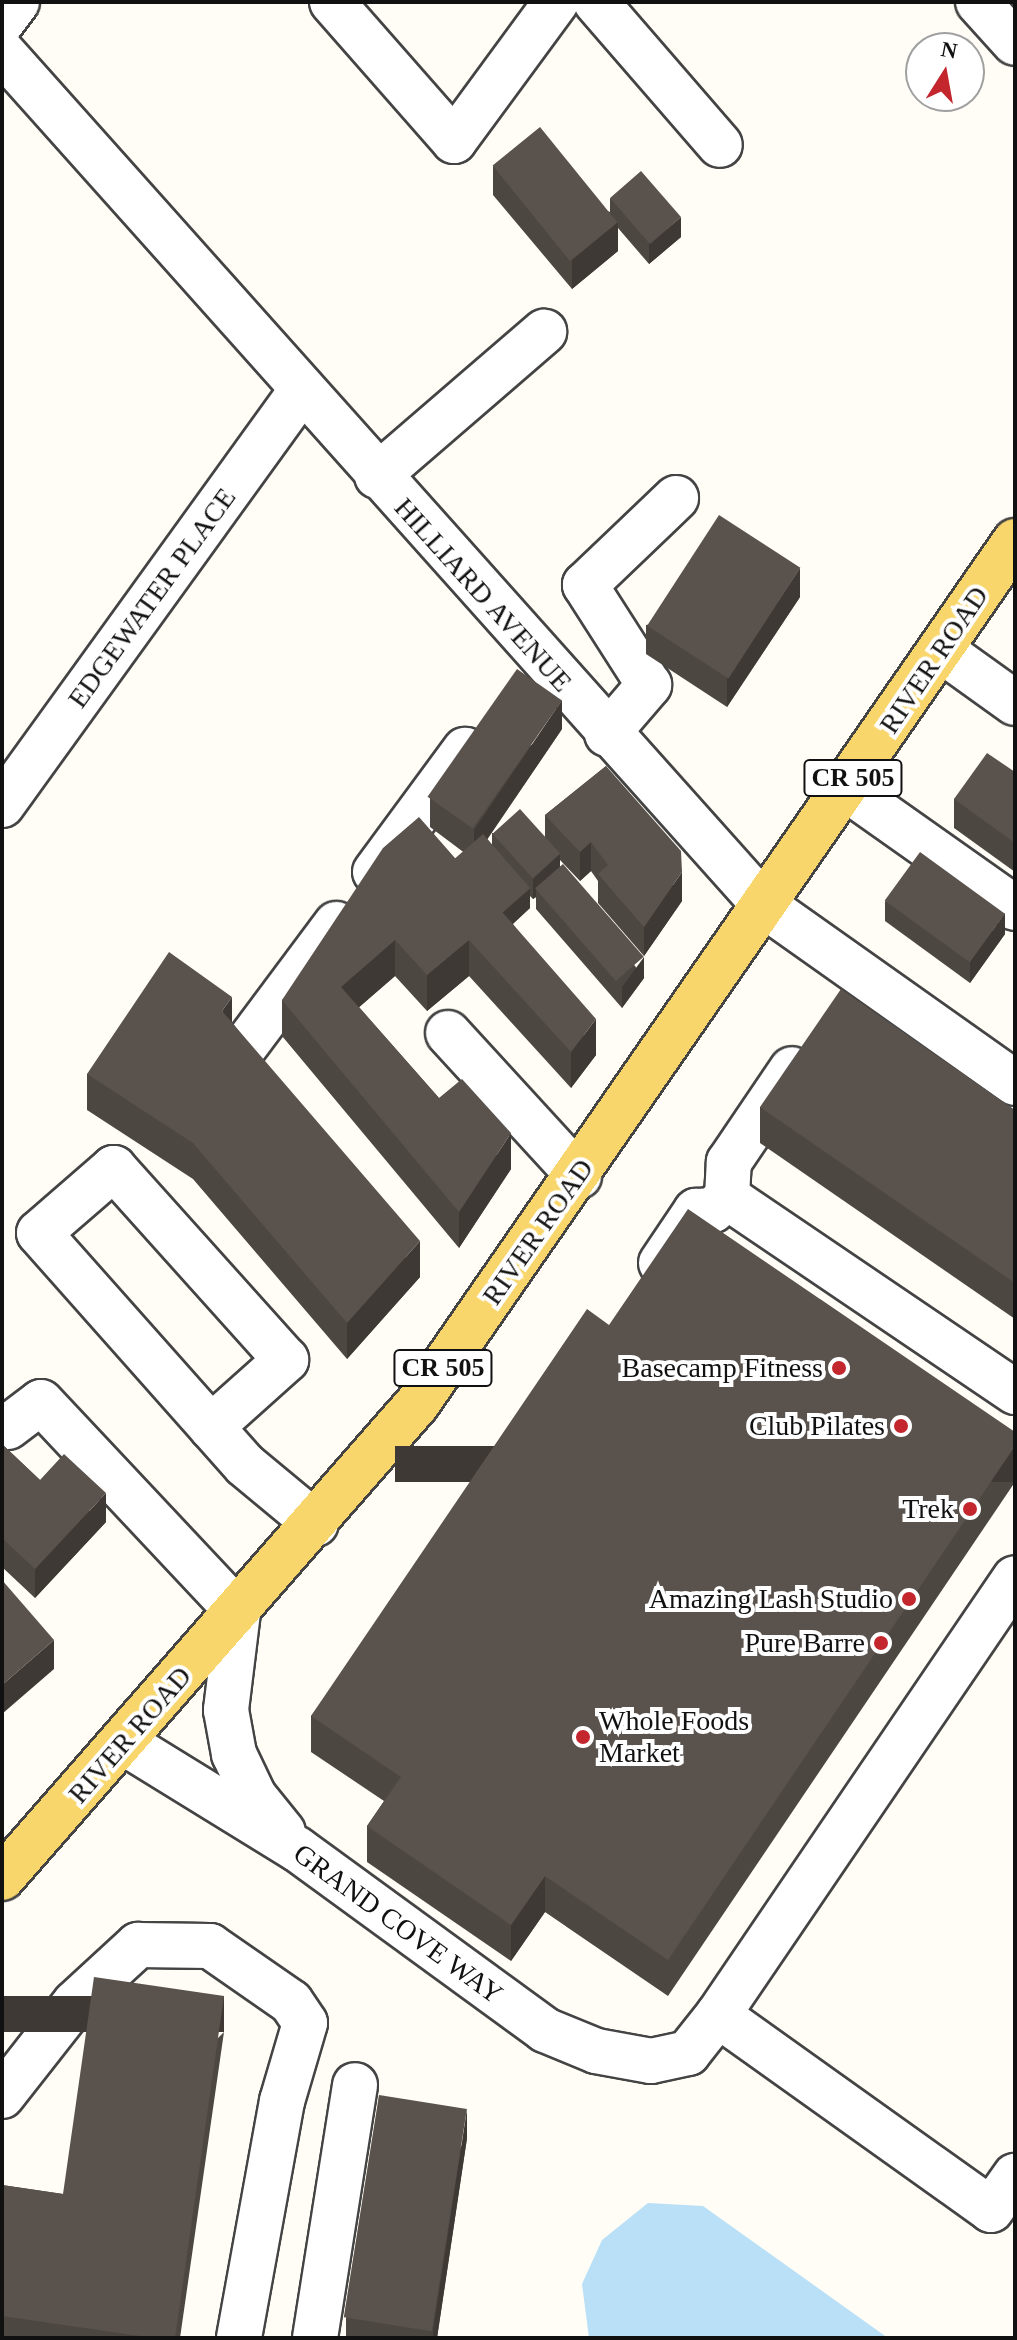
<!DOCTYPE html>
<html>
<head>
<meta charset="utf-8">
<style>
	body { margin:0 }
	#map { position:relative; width:1017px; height:2340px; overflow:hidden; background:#fffdf5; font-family:Georgia,serif }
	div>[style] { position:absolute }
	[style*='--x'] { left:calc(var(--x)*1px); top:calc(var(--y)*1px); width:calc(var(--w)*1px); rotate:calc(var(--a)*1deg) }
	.water>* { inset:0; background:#b9e0f7 }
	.roads { filter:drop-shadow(2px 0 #444) drop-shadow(-2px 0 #444) drop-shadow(0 2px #444) drop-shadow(0 -2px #444) }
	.minor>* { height:44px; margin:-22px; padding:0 22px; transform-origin:22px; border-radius:22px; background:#fff }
	.major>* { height:44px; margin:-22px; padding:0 22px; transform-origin:22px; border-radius:22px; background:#f9d66b }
	.wall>* { inset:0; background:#4d4742 }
	.shaded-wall>* { inset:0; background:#3f3936; transform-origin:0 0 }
	.building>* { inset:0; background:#5a524d; transform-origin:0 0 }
	.dots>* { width:22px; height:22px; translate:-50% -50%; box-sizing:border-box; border:4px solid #fff; border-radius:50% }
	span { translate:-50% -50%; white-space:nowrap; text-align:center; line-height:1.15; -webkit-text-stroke:8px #fff; paint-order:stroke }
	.shield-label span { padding:2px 6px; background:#fff; border:2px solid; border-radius:6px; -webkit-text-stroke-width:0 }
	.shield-label { font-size:26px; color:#111; font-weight:700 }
	.street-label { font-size:28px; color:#111 }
	.poi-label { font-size:28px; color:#111 }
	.right { translate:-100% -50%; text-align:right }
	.left { translate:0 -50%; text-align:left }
	.frame { position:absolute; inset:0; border:4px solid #111; pointer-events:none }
	.north { position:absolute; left:905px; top:32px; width:80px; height:80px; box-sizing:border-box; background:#fff; border:2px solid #a0a0a0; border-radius:50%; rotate:11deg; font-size:22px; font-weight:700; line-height:32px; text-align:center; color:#111 }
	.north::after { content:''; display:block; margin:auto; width:28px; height:36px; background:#c4262e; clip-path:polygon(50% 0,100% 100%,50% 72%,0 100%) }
</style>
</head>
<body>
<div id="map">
	<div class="water">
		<i style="clip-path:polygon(648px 2203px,703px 2206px,888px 2338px,589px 2338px,582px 2284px,602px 2240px)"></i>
	</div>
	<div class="roads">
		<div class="minor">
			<i style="--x:332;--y:2;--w:185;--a:48.7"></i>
			<i style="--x:454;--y:141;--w:172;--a:-53.7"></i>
			<i style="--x:596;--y:2;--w:189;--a:49.1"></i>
			<i style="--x:978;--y:2;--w:55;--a:47.9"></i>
			<i style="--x:2;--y:22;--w:25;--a:-53"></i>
			<i style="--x:2;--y:52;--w:1145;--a:48.22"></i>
			<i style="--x:765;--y:906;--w:306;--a:35.3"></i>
			<i style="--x:377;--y:476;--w:221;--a:-40.8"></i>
			<i style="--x:941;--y:650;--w:91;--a:35.6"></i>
			<i style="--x:607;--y:734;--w:65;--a:-49.4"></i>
			<i style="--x:649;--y:685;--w:119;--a:-122.6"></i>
			<i style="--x:585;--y:585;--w:126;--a:-43.7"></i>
			<i style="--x:845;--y:788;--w:208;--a:35.2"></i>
			<i style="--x:2;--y:805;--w:511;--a:-54.16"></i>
			<i style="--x:375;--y:872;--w:152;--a:-53.6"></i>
			<i style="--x:448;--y:1033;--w:194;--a:47.5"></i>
			<i style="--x:240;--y:1053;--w:161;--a:-53.3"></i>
			<i style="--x:727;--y:1197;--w:348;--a:34.1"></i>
			<i style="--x:661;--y:1263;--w:63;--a:-56.1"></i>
			<i style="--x:696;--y:1211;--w:17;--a:-3"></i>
			<i style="--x:713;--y:1210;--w:19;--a:-43"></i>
			<i style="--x:727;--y:1197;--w:35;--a:-87"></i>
			<i style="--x:729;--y:1162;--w:112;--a:-55.9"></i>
			<i style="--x:8;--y:1427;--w:41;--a:-37.1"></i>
			<i style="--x:41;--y:1402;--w:288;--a:46.8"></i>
			<i style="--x:238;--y:1612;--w:99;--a:97"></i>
			<i style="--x:226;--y:1710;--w:45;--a:79.7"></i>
			<i style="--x:234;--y:1754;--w:47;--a:64.5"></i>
			<i style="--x:254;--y:1796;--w:46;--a:51.1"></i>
			<i style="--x:211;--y:1427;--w:101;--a:-41.8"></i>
			<i style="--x:286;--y:1360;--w:258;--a:-131.9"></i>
			<i style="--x:114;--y:1168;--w:99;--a:139.1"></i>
			<i style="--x:39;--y:1233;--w:310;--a:48.4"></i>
			<i style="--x:245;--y:1465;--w:92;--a:39.7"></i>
			<i style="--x:123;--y:1742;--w:204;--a:31.6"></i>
			<i style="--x:297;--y:1849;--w:307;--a:36.1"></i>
			<i style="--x:545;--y:2030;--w:55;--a:22.4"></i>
			<i style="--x:596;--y:2051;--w:56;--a:10.3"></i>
			<i style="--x:651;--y:2061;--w:38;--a:-12"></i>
			<i style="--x:688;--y:2053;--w:48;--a:-51.7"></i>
			<i style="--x:718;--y:2015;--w:528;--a:-55.8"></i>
			<i style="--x:718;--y:2015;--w:335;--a:35.5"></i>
			<i style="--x:991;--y:2210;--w:42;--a:-54.8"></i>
			<i style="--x:2;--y:2096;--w:118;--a:-51.9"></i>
			<i style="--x:75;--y:2003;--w:86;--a:-42.6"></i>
			<i style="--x:138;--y:1945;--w:72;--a:0.8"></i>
			<i style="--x:210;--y:1946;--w:98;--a:34.7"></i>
			<i style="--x:291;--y:2002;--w:25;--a:56"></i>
			<i style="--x:305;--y:2023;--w:81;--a:106.4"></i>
			<i style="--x:282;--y:2101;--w:241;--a:100.3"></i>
			<i style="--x:315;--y:2338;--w:256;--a:-81"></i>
		</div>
		<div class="major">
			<i style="--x:2;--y:1878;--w:630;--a:-48.8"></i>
			<i style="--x:417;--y:1404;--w:1050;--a:-55.28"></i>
		</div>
	</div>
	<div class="wall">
		<i style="clip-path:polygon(493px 166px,610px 212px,610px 198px,681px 237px,649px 264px,618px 228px,618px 251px,572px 289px,493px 195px)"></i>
		<i style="clip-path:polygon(800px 597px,727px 707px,646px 654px,646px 625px)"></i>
		<i style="clip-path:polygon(562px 729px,487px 839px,492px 845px,492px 833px,545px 837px,545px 815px,606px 766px,682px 901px,644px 956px,598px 903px,598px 881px,591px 871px,580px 881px,560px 860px,560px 866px,644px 978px,622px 1008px,536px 909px,536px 897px,533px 899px,530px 896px,530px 908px,513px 924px,596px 1055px,571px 1088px,469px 976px,427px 1011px,395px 976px,359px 1007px,439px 1098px,511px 1169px,459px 1248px,282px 1036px,282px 1000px,459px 863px,466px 854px,430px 827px,430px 798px)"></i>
		<i style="clip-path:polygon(1015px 772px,1015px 872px,954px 828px,954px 799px)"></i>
		<i style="clip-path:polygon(885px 901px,1005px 934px,970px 983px,885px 921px)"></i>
		<i style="clip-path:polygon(232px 1022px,420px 1277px,347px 1359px,193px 1179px,87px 1110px,87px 1074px)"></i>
		<i style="clip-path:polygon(760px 1107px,1015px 1110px,1015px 1319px,760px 1143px)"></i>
		<i style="clip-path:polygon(609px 1325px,1015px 1432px,1015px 1482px,668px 1996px,545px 1912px,511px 1961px,367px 1862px,367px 1826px,384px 1801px,311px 1752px,311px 1716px)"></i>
		<i style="clip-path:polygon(2px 1444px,40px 1480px,106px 1522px,35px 1598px,2px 1567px)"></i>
		<i style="clip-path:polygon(224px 2032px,180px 2338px,2px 2338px,2px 2185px,63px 2194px)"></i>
		<i style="clip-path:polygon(467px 2138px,437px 2338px,346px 2338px,346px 2318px)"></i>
	</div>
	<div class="shaded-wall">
		<i style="clip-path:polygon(681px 217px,681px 237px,649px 264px,649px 244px)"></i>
		<i style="clip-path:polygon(618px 222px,618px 251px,572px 289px,572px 260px)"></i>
		<i style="clip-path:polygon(800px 568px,800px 597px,727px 707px,727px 678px)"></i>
		<i style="clip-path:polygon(562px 700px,562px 729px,474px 859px,474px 830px)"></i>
		<i style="clip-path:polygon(591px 842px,591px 871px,580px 881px,580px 852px)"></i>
		<i style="clip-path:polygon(560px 854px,560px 875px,536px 889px,536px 897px,533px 899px,533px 879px)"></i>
		<i style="clip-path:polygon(682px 872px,682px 901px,644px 956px,644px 927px)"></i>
		<i style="clip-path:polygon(530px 888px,530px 908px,498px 937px,498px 917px)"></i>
		<i style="clip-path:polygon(1005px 913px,1005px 934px,970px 983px,970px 962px)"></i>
		<i style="clip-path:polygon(395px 940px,395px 976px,341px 1023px,341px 987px)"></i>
		<i style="clip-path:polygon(469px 940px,469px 976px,427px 1011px,427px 975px)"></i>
		<i style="clip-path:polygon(644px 957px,644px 978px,622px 1008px,622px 987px)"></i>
		<i style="clip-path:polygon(232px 997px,232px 1033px,222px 1011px)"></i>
		<i style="clip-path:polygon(596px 1019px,596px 1055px,571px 1088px,571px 1052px)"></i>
		<i style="clip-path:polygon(511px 1133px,511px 1169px,459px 1248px,459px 1212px)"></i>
		<i style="clip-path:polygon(420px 1241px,420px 1277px,347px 1359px,347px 1323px)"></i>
		<i style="left:1015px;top:1446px;width:36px;height:620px;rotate:90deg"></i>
		<i style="clip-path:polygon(106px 1493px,106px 1522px,35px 1598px,35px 1569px)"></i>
		<i style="clip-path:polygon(54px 1640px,54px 1669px,2px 1714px,2px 1685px)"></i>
		<i style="clip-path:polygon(545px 1876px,545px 1912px,511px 1961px,511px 1925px)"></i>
		<i style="left:224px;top:1996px;width:36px;height:345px;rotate:90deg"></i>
		<i style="clip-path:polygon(467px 2109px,467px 2138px,437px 2338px,433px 2338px,433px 2331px)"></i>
	</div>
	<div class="building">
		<i style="left:540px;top:127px;width:123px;height:61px;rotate:51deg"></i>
		<i style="left:641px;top:171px;width:61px;height:41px;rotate:49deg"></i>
		<i style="left:719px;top:515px;width:97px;height:132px;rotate:33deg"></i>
		<i style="left:517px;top:669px;width:55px;height:156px;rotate:35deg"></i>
		<i style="clip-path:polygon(987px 753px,1015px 772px,1015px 843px,954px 799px)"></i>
		<i style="clip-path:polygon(606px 766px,681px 851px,682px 872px,644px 927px,598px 874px,608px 865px,591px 842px,580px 852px,545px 815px)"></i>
		<i style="left:520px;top:809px;width:60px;height:37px;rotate:48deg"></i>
		<i style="clip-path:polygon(419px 817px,596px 1019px,571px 1052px,469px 940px,427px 975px,395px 940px,341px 987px,439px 1098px,462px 1079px,511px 1133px,459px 1212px,282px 1000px,383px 848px)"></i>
		<i style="left:483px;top:834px;width:72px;height:38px;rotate:49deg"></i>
		<i style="left:920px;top:852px;width:105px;height:60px;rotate:36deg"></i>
		<i style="left:563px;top:864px;width:123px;height:37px;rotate:49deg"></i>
		<i style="clip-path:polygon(169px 952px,232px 997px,222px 1011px,420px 1241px,347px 1323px,193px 1143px,87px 1074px)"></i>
		<i style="clip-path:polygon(841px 989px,1015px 1110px,1015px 1283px,760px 1107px)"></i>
		<i style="clip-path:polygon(688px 1209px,1015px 1432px,1015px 1446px,668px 1960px,545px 1876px,511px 1925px,367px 1826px,401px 1777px,311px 1716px,587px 1309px,609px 1325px)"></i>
		<i style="clip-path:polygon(2px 1444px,40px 1480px,64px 1454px,106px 1493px,35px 1569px,2px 1538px)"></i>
		<i style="clip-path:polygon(2px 1580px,54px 1640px,2px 1685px)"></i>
		<i style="clip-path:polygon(94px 1977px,224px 1996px,175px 2338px,154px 2338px,2px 2316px,2px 2185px,63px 2194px)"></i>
		<i style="left:379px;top:2095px;width:89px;height:225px;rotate:9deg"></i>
	</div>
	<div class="dots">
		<i style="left:839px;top:1368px;background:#c4262e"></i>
		<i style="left:901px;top:1426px;background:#c4262e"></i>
		<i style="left:970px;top:1509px;background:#c4262e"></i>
		<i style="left:909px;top:1599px;background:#c4262e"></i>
		<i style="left:881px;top:1643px;background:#c4262e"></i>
		<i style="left:583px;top:1737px;background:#c4262e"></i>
	</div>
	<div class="shield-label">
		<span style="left:853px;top:778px">CR 505</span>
		<span style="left:443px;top:1368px">CR 505</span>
	</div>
	<div class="street-label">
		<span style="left:483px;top:595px;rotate:48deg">HILLIARD AVENUE</span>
		<span style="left:152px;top:598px;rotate:-54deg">EDGEWATER PLACE</span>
		<span style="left:934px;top:660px;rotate:-56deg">RIVER ROAD</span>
		<span style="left:538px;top:1232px;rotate:-55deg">RIVER ROAD</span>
		<span style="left:130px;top:1735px;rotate:-49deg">RIVER ROAD</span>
		<span style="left:398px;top:1924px;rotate:36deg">GRAND COVE WAY</span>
	</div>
	<div class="poi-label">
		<span class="right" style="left:823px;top:1368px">Basecamp Fitness</span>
		<span class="right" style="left:885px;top:1426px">Club Pilates</span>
		<span class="right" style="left:954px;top:1509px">Trek</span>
		<span class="right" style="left:893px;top:1599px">Amazing Lash Studio</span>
		<span class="right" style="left:865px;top:1643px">Pure Barre</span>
		<span class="left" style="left:599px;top:1737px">Whole Foods<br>Market</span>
	</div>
	<div class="frame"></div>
	<div class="north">N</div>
</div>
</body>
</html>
